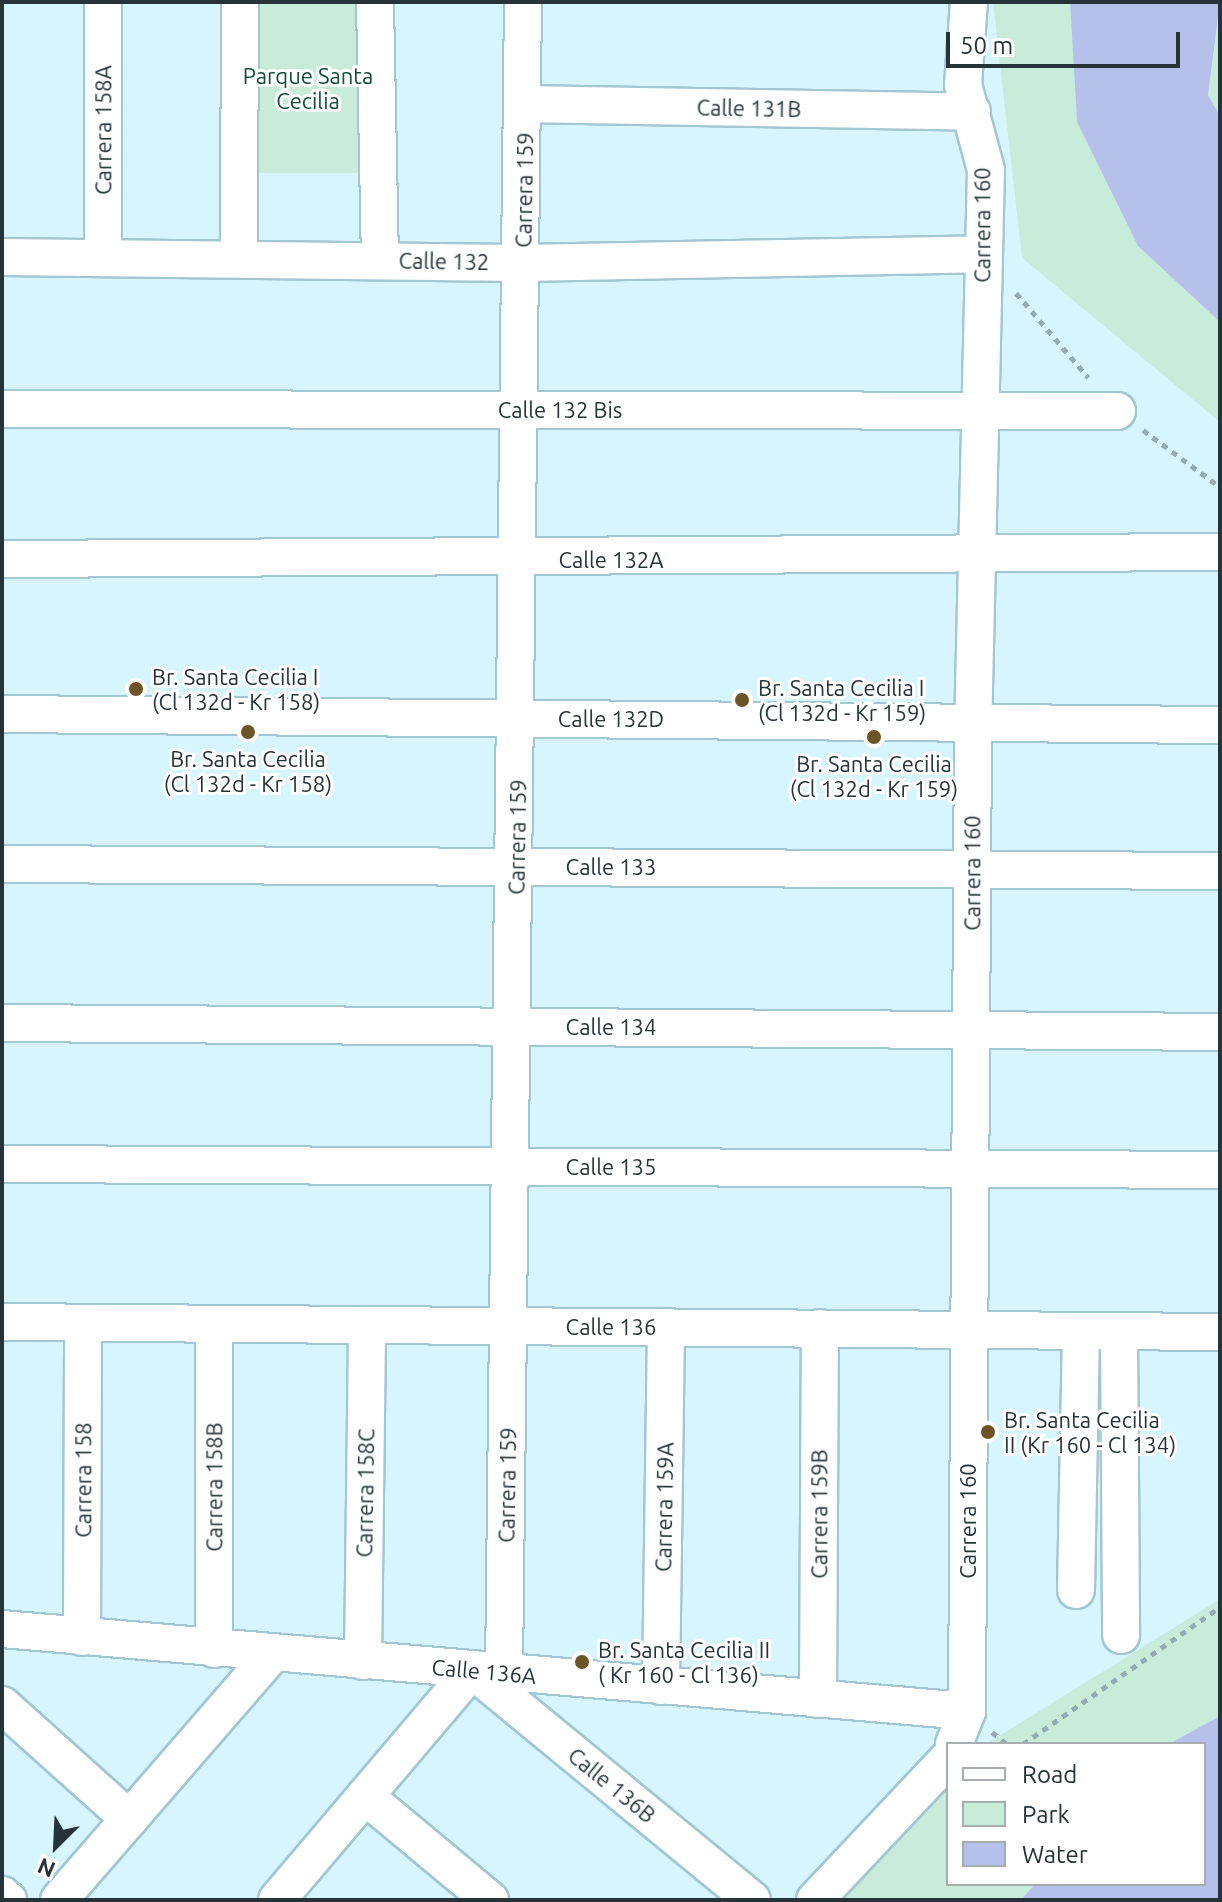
<!DOCTYPE html>
<html>
<head>
<meta charset="utf-8">
<style>
	body { margin:0 }
	#map { position:relative; width:1222px; height:1902px; overflow:hidden; background:#d7f5fe; font-family:Ubuntu,sans-serif }
	div>[style] { position:absolute }
	[style*='--x'] { left:calc(var(--x)*1px); top:calc(var(--y)*1px); width:calc(var(--w)*1px); rotate:calc(var(--a)*1deg) }
	.green>* { inset:0; background:#c9ebda; transform-origin:0 0 }
	.water>* { inset:0; background:#b5c1eb }
	.path>* { height:5px; margin-top:-2.5px; transform-origin:0; background:repeating-linear-gradient(90deg,#93abb2 0 6px,transparent 0 12px) }
	.roads { filter:drop-shadow(2px 0 #a2c6d2) drop-shadow(-2px 0 #a2c6d2) drop-shadow(0 2px #a2c6d2) drop-shadow(0 -2px #a2c6d2) }
	.minor>* { height:36px; margin:-18px; padding:0 18px; transform-origin:18px; border-radius:18px; background:#fff }
	.dots>* { width:22px; height:22px; translate:-50% -50%; box-sizing:border-box; border:4px solid #fff; border-radius:50% }
	span { translate:-50% -50%; white-space:nowrap; text-align:center; line-height:1.15; -webkit-text-stroke:6px #fff; paint-order:stroke }
	.park-label { font-size:22px; color:#114e38 }
	.street-label { font-size:22px; color:#263439 }
	.poi-label { font-size:22px; color:#263439 }
	.left { translate:0 -50%; text-align:left }
	.frame { position:absolute; inset:0; border:4px solid #263439; pointer-events:none }
	.legend { position:absolute; left:946px; top:1742px; width:260px; height:144px; box-sizing:border-box; background:#fff; border:2px solid #a8aeb0; margin:0; padding:10px 14px; list-style:none; font-size:24px; color:#263439 }
	.legend li { display:flex; align-items:center; gap:16px; height:40px }
	.legend b { width:40px; border:2px solid #a8aeb0 }
	.north { position:absolute; left:16px; top:1806px; width:80px; height:80px; -webkit-text-stroke:6px #fff; paint-order:stroke; rotate:204deg; font-size:22px; font-weight:700; line-height:32px; text-align:center; color:#263439 }
	.north::after { content:''; display:block; margin:auto; width:28px; height:36px; background:#263439; clip-path:polygon(50% 0,100% 100%,50% 72%,0 100%) }
	.scale { position:absolute; left:946px; top:32px; width:234px; height:36px; box-sizing:border-box; border:4px solid #263439; border-top:0; padding-left:10px; font-size:24px; line-height:28px; white-space:nowrap; color:#263439; -webkit-text-stroke:6px #fff; paint-order:stroke }
</style>
</head>
<body>
<div id="map">
	<div class="green">
		<i style="left:240px;top:2px;width:135px;height:171px"></i>
		<i style="clip-path:polygon(993px 2px,1070px 2px,1077px 122px,1138px 246px,1220px 322px,1220px 422px,1022px 258px)"></i>
		<i style="clip-path:polygon(1220px 4px,1220px 116px,1208px 95px)"></i>
		<i style="clip-path:polygon(1220px 1599px,1220px 1716px,1169px 1744px,986px 1744px)"></i>
		<i style="clip-path:polygon(948px 1778px,948px 1884px,1035px 1884px,1021px 1900px,831px 1900px)"></i>
	</div>
	<div class="water">
		<i style="clip-path:polygon(1070px 2px,1220px 2px,1208px 95px,1220px 116px,1220px 322px,1138px 246px,1077px 122px)"></i>
		<i style="clip-path:polygon(1220px 1716px,1220px 1900px,1021px 1900px,1035px 1884px,1204px 1884px,1204px 1744px,1169px 1744px)"></i>
	</div>
	<div class="path">
		<i style="--x:1016;--y:293;--w:111;--a:49.4"></i>
		<i style="--x:1143;--y:430;--w:96;--a:36.5"></i>
		<i style="--x:992;--y:1732;--w:19;--a:39"></i>
		<i style="--x:1023;--y:1744;--w:240;--a:-34.8"></i>
	</div>
	<div class="roads">
		<div class="minor">
			<i style="--x:103;--y:2;--w:256;--a:90"></i>
			<i style="--x:375;--y:2;--w:258;--a:88.9"></i>
			<i style="--x:526;--y:104;--w:446;--a:1"></i>
			<i style="--x:2;--y:257;--w:521;--a:0.66"></i>
			<i style="--x:523;--y:263;--w:459;--a:-1.1"></i>
			<i style="--x:239;--y:259;--w:257;--a:-89.8"></i>
			<i style="--x:2;--y:409;--w:1115;--a:0.1"></i>
			<i style="--x:2;--y:559;--w:1218;--a:-0.33"></i>
			<i style="--x:2;--y:714;--w:1218;--a:0.52"></i>
			<i style="--x:2;--y:864;--w:1218;--a:0.33"></i>
			<i style="--x:2;--y:1023;--w:1218;--a:0.42"></i>
			<i style="--x:2;--y:1164;--w:1218;--a:0.28"></i>
			<i style="--x:2;--y:1322;--w:1218;--a:0.47"></i>
			<i style="--x:1119;--y:1331;--w:304;--a:89.6"></i>
			<i style="--x:1076;--y:1590;--w:259;--a:-88.9"></i>
			<i style="--x:2;--y:1629;--w:968;--a:4.86"></i>
			<i style="--x:82;--y:1637;--w:314;--a:-89.8"></i>
			<i style="--x:214;--y:1649;--w:325;--a:-90"></i>
			<i style="--x:363;--y:1661;--w:336;--a:-89.3"></i>
			<i style="--x:504;--y:1673;--w:1671;--a:-89.35"></i>
			<i style="--x:661;--y:1686;--w:359;--a:-89.2"></i>
			<i style="--x:818;--y:1699;--w:371;--a:-89.7"></i>
			<i style="--x:2;--y:1705;--w:171;--a:41.9"></i>
			<i style="--x:954;--y:1744;--w:35;--a:-68"></i>
			<i style="--x:967;--y:1711;--w:978;--a:-89.65"></i>
			<i style="--x:973;--y:733;--w:563;--a:-88.68"></i>
			<i style="--x:986;--y:170;--w:88;--a:-105.1"></i>
			<i style="--x:963;--y:85;--w:83;--a:-85.9"></i>
			<i style="--x:365;--y:1796;--w:163;--a:39.8"></i>
			<i style="--x:2;--y:1895;--w:8;--a:40"></i>
			<i style="--x:59;--y:1900;--w:324;--a:-49.1"></i>
			<i style="--x:277;--y:1900;--w:302;--a:-49.7"></i>
			<i style="--x:472;--y:1670;--w:362;--a:39.4"></i>
			<i style="--x:815;--y:1900;--w:194;--a:-46.7"></i>
		</div>
	</div>
	<div class="dots">
		<i style="left:136px;top:689px;background:#6c5424"></i>
		<i style="left:742px;top:700px;background:#6c5424"></i>
		<i style="left:248px;top:732px;background:#6c5424"></i>
		<i style="left:874px;top:737px;background:#6c5424"></i>
		<i style="left:988px;top:1432px;background:#6c5424"></i>
		<i style="left:582px;top:1662px;background:#6c5424"></i>
	</div>
	<div class="park-label">
		<span style="left:308px;top:88px">Parque Santa<br>Cecilia</span>
	</div>
	<div class="street-label">
		<span style="left:749px;top:108px;rotate:1deg">Calle 131B</span>
		<span style="left:103px;top:130px;rotate:-90deg">Carrera 158A</span>
		<span style="left:524px;top:190px;rotate:-89deg">Carrera 159</span>
		<span style="left:982px;top:225px;rotate:-90deg">Carrera 160</span>
		<span style="left:444px;top:261px;rotate:1deg">Calle 132</span>
		<span style="left:560px;top:410px">Calle 132 Bis</span>
		<span style="left:611px;top:560px">Calle 132A</span>
		<span style="left:611px;top:719px">Calle 132D</span>
		<span style="left:517px;top:837px;rotate:-89deg">Carrera 159</span>
		<span style="left:611px;top:867px">Calle 133</span>
		<span style="left:972px;top:873px;rotate:-90deg">Carrera 160</span>
		<span style="left:611px;top:1027px">Calle 134</span>
		<span style="left:611px;top:1167px">Calle 135</span>
		<span style="left:611px;top:1327px">Calle 136</span>
		<span style="left:83px;top:1480px;rotate:-90deg">Carrera 158</span>
		<span style="left:507px;top:1485px;rotate:-89deg">Carrera 159</span>
		<span style="left:214px;top:1487px;rotate:-90deg">Carrera 158B</span>
		<span style="left:365px;top:1493px;rotate:-89deg">Carrera 158C</span>
		<span style="left:664px;top:1507px;rotate:-89deg">Carrera 159A</span>
		<span style="left:819px;top:1514px;rotate:-90deg">Carrera 159B</span>
		<span style="left:968px;top:1521px;rotate:-90deg">Carrera 160</span>
		<span style="left:484px;top:1671px;rotate:5deg">Calle 136A</span>
		<span style="left:612px;top:1785px;rotate:39deg">Calle 136B</span>
	</div>
	<div class="poi-label">
		<span class="left" style="left:152px;top:689px">Br. Santa Cecilia I<br>(Cl 132d - Kr 158)</span>
		<span class="left" style="left:758px;top:700px">Br. Santa Cecilia I<br>(Cl 132d - Kr 159)</span>
		<span style="left:248px;top:771px">Br. Santa Cecilia<br>(Cl 132d - Kr 158)</span>
		<span style="left:874px;top:776px">Br. Santa Cecilia<br>(Cl 132d - Kr 159)</span>
		<span class="left" style="left:1004px;top:1432px">Br. Santa Cecilia<br>II (Kr 160 - Cl 134)</span>
		<span class="left" style="left:598px;top:1662px">Br. Santa Cecilia II<br>( Kr 160 - Cl 136)</span>
	</div>
	<div class="frame"></div>
	<ul class="legend">
	<li><b style="height:10px;background:#fff"></b>Road</li>
	<li><b style="height:22px;background:#c9ebda"></b>Park</li>
	<li><b style="height:22px;background:#b5c1eb"></b>Water</li>
	</ul>
	<div class="north">N</div>
	<div class="scale">50 m</div>
</div>
</body>
</html>
